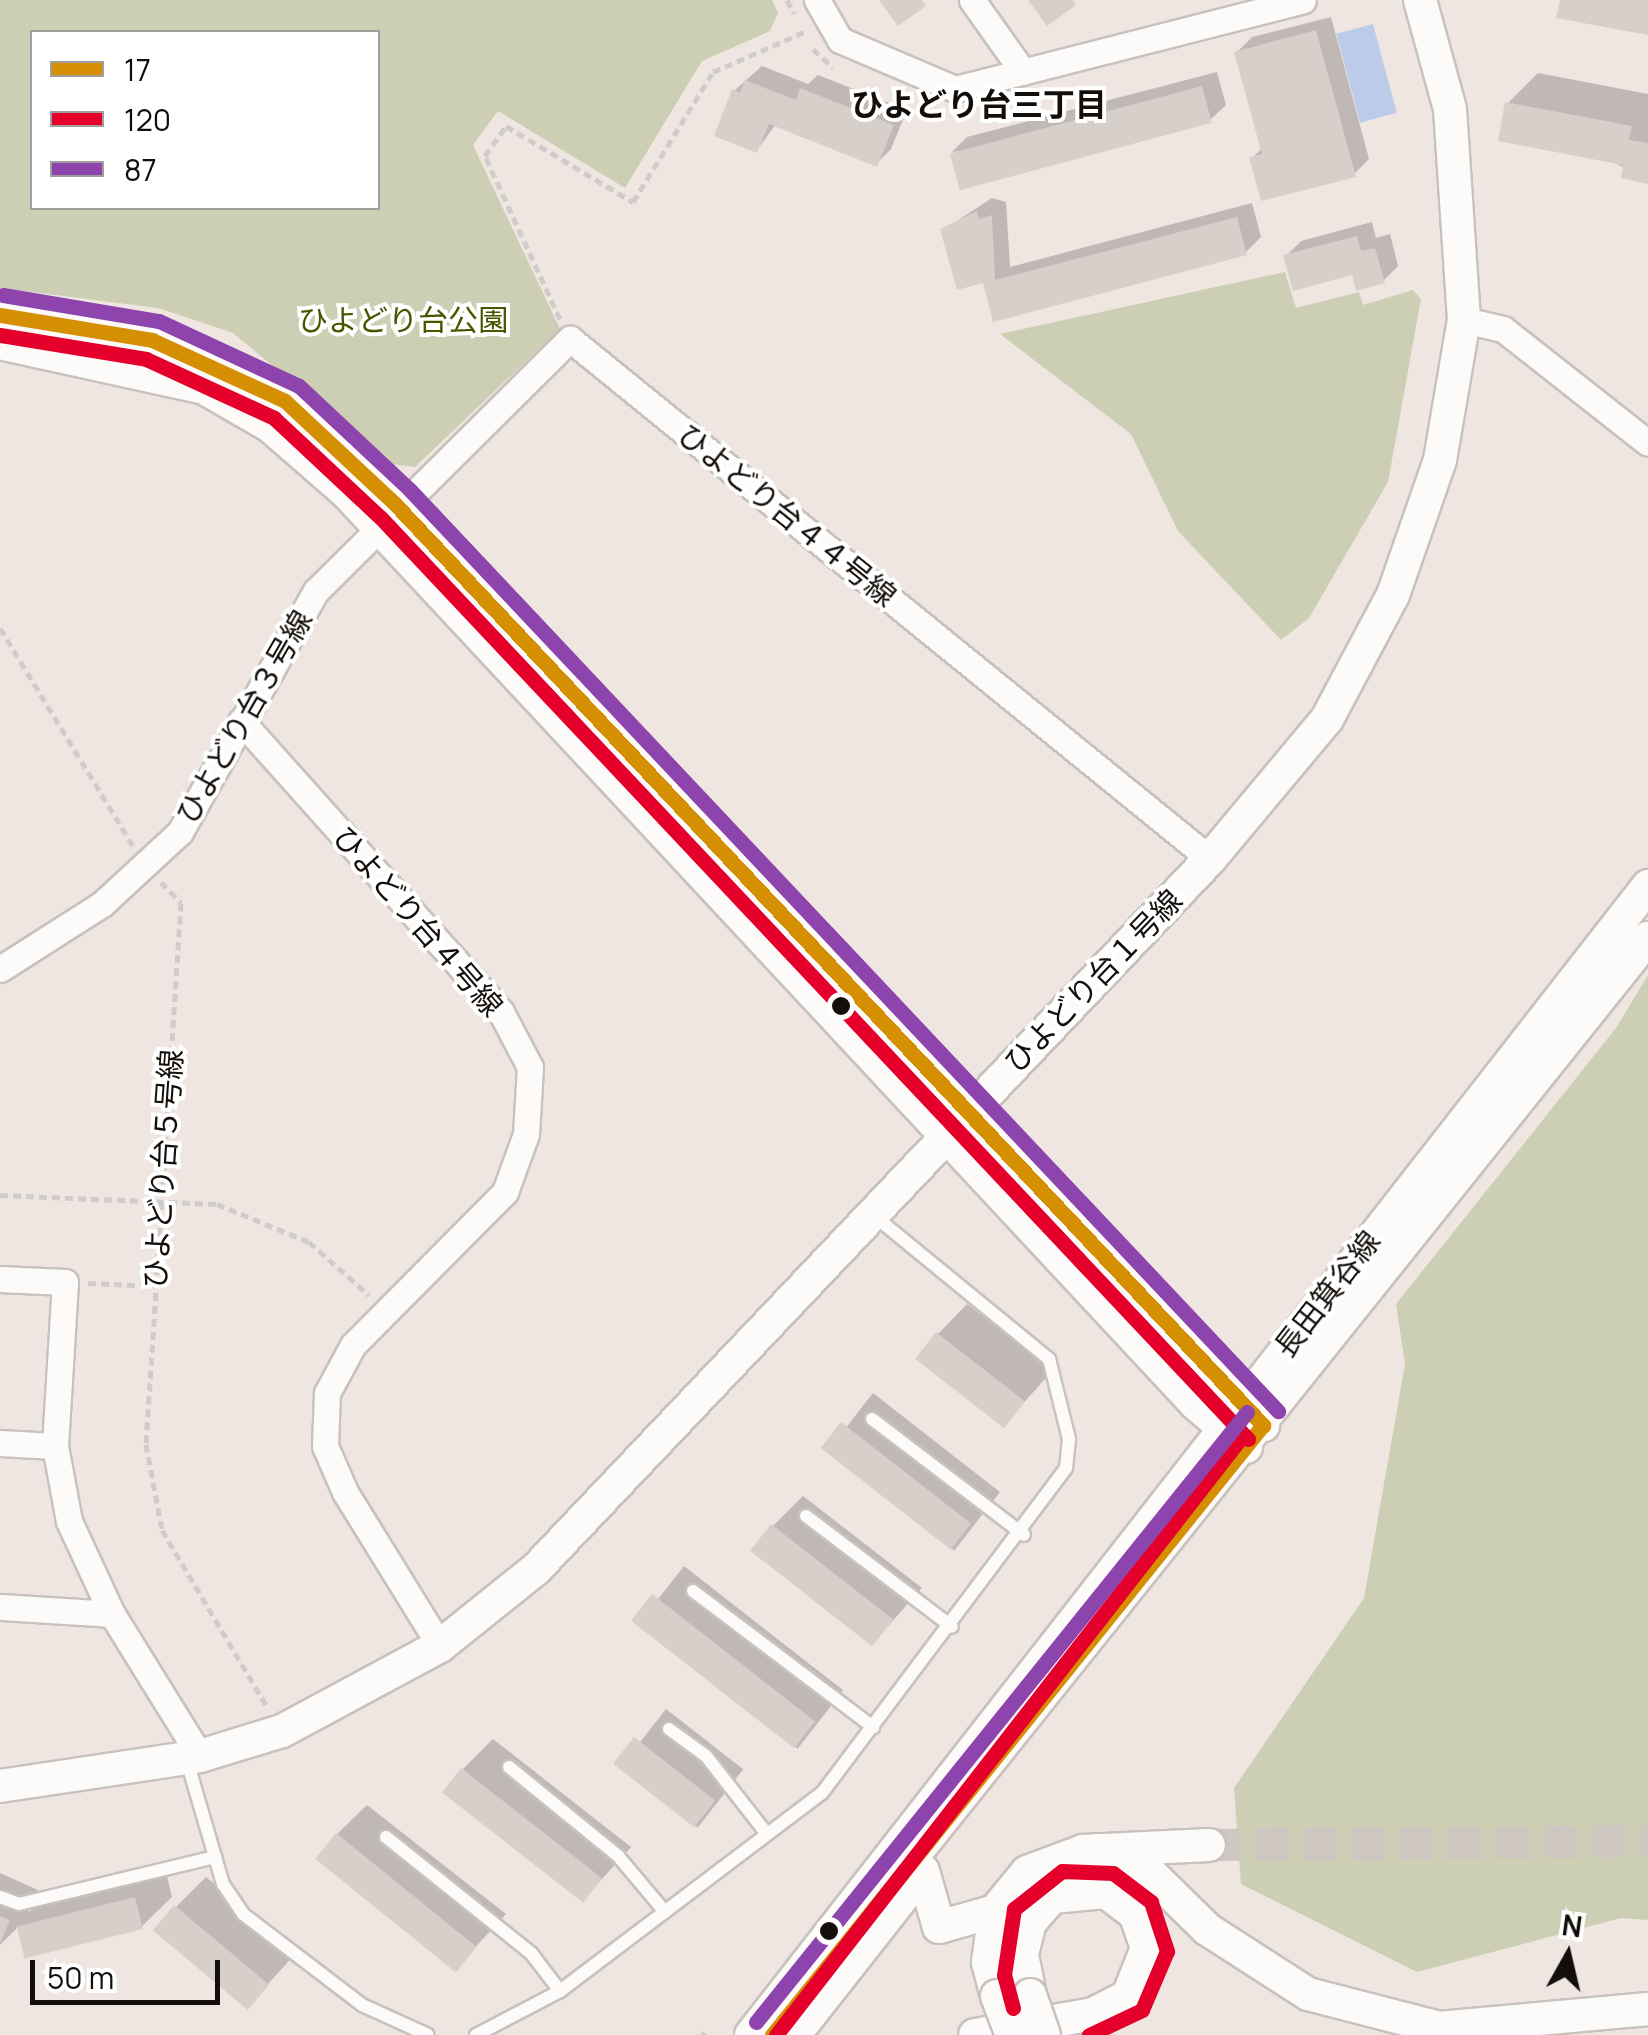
<!DOCTYPE html>
<html>
<head>
<meta charset="utf-8">
<style>
	body { margin:0 }
	#map { position:relative; width:1648px; height:2035px; overflow:hidden; background:#efe6e1; font-family:Manrope,"Noto Sans JP",sans-serif }
	div>[style] { position:absolute }
	[style*='--x'] { left:calc(var(--x)*1px); top:calc(var(--y)*1px); width:calc(var(--w)*1px); rotate:calc(var(--a)*1deg) }
	.green>* { inset:0; background:#cccfb3 }
	.water>* { inset:0; background:#bdcbeb; transform-origin:0 0 }
	.shadow>* { inset:0; background:#0003; transform-origin:0 0 }
	.building>* { inset:0; background:#d6cfca; transform-origin:0 0 }
	.tertiary-tunnel>* { height:32px; margin-top:-16px; transform-origin:0; background:repeating-linear-gradient(90deg,#cec6c1 0 32px,transparent 0 48px) }
	.path>* { height:5px; margin-top:-2.5px; transform-origin:0; background:repeating-linear-gradient(90deg,#cfccca 0 8px,transparent 0 13px) }
	.roads { filter:drop-shadow(2px 0 #c8c2be) drop-shadow(-2px 0 #c8c2be) drop-shadow(0 2px #c8c2be) drop-shadow(0 -2px #c8c2be) }
	.service>* { height:12px; margin:-6px; padding:0 6px; transform-origin:6px; border-radius:6px; background:#fdfbfa }
	.minor>* { height:25px; margin:-12.5px; padding:0 12.5px; transform-origin:12.5px; border-radius:12.5px; background:#fdfbfa }
	.tertiary>* { height:32px; margin:-16px; padding:0 16px; transform-origin:16px; border-radius:16px; background:#fdfbfa }
	.bridges { filter:drop-shadow(2px 0 #c8c2be) drop-shadow(-2px 0 #c8c2be) drop-shadow(0 2px #c8c2be) drop-shadow(0 -2px #c8c2be) }
	.tertiary-bridge>* { height:32px; margin:-16px; padding:0 16px; transform-origin:16px; border-radius:16px; background:#fdfbfa }
	.bus-1>* { height:15px; margin:-7.5px; padding:0 7.5px; transform-origin:7.5px; border-radius:7.5px; background:#d58f02 }
	.bus-2>* { height:15px; margin:-7.5px; padding:0 7.5px; transform-origin:7.5px; border-radius:7.5px; background:#e4002b }
	.bus-3>* { height:15px; margin:-7.5px; padding:0 7.5px; transform-origin:7.5px; border-radius:7.5px; background:#8e44ad }
	.dots>* { width:28px; height:28px; translate:-50% -50%; box-sizing:border-box; border:5px solid #fff; border-radius:50% }
	span { translate:-50% -50%; white-space:nowrap; text-align:center; line-height:1.15; -webkit-text-stroke:8px #fff; paint-order:stroke }
	.park-label { font-size:30px; color:#485600 }
	.street-label { font-size:30px; color:#130e0a }
	.neighbourhood-label { font-size:32px; color:#130e0a; font-weight:700 }
	.legend { position:absolute; left:30px; top:30px; width:350px; height:180px; box-sizing:border-box; background:#fff; border:2px solid #a19f9d; margin:0; padding:12px 18px; list-style:none; font-size:30px; color:#130e0a }
	.legend li { display:flex; align-items:center; gap:20px; height:50px }
	.legend b { width:50px; border:2px solid #a19f9d }
	.north { position:absolute; left:1518px; top:1905px; width:100px; height:100px; -webkit-text-stroke:8px #fff; paint-order:stroke; rotate:8deg; font-size:28px; font-weight:700; line-height:40px; text-align:center; color:#130e0a }
	.north::after { content:''; display:block; margin:auto; width:35px; height:45px; background:#130e0a; clip-path:polygon(50% 0,100% 100%,50% 72%,0 100%) }
	.scale { position:absolute; left:30px; top:1960px; width:190px; height:45px; box-sizing:border-box; border:5px solid #130e0a; border-top:0; padding-left:12px; font-size:30px; line-height:35px; white-space:nowrap; color:#130e0a; -webkit-text-stroke:8px #fff; paint-order:stroke }
</style>
</head>
<body>
<div id="map">
	<div class="green">
		<i style="clip-path:polygon(evenodd,0 0,772px 0,778px 13px,770px 31px,702px 61px,625px 188px,498px 111px,473px 145px,560px 329px,415px 467px,391px 464px,233px 333px,158px 308px,0 288px,0 0,378px 32px,378px 208px,32px 208px,32px 32px,378px 32px)"></i>
		<i style="clip-path:polygon(1285px 272px,1296px 308px,1359px 292px,1363px 305px,1413px 290px,1421px 299px,1388px 482px,1309px 618px,1281px 640px,1178px 531px,1131px 434px,1000px 334px)"></i>
		<i style="clip-path:polygon(1648px 975px,1648px 1920px,1621px 1918px,1417px 1972px,1241px 1884px,1234px 1788px,1364px 1598px,1405px 1364px,1396px 1304px,1616px 1028px)"></i>
	</div>
	<div class="water">
		<i style="left:1373px;top:24px;width:92px;height:38px;rotate:75deg"></i>
	</div>
	<div class="shadow">
		<i style="clip-path:polygon(1331px 17px,1369px 159px,1354px 174px,1252px 158px,1263px 147px,1237px 52px,1252px 37px)"></i>
		<i style="clip-path:polygon(762px 66px,808px 84px,818px 75px,907px 110px,891px 149px,876px 164px,776px 124px,757px 150px,734px 91px)"></i>
		<i style="clip-path:polygon(1217px 72px,1226px 105px,1210px 120px,952px 152px,967px 137px)"></i>
		<i style="clip-path:polygon(1538px 73px,1648px 94px,1648px 181px,1508px 103px)"></i>
		<i style="clip-path:polygon(992px 198px,1006px 202px,1010px 267px,1252px 203px,1261px 237px,1246px 252px,995px 319px,985px 280px,943px 230px)"></i>
		<i style="clip-path:polygon(1372px 222px,1376px 238px,1390px 234px,1398px 266px,1383px 281px,1286px 256px,1301px 241px)"></i>
		<i style="clip-path:polygon(967px 1304px,1053px 1370px,1004px 1425px,938px 1334px)"></i>
		<i style="left:873px;top:1393px;width:161px;height:74px;rotate:38deg"></i>
		<i style="clip-path:polygon(803px 1496px,922px 1588px,873px 1643px,773px 1526px)"></i>
		<i style="left:684px;top:1566px;width:202px;height:74px;rotate:38deg"></i>
		<i style="left:666px;top:1709px;width:98px;height:74px;rotate:38deg"></i>
		<i style="clip-path:polygon(493px 1739px,631px 1847px,583px 1900px,463px 1769px)"></i>
		<i style="clip-path:polygon(367px 1805px,506px 1914px,456px 1968px,337px 1834px)"></i>
		<i style="clip-path:polygon(165px 1868px,172px 1897px,141px 1927px,19px 1926px,0 1945px,0 1873px,38px 1890px,28px 1913px,48px 1893px)"></i>
		<i style="clip-path:polygon(206px 1877px,297px 1952px,248px 2006px,176px 1907px)"></i>
	</div>
	<div class="building">
		<i style="clip-path:polygon(879px 0,922px 0,926px 6px,898px 26px)"></i>
		<i style="clip-path:polygon(1028px 0,1072px 0,1076px 5px,1047px 26px)"></i>
		<i style="clip-path:polygon(1560px 0,1648px 0,1648px 35px,1556px 18px)"></i>
		<i style="clip-path:polygon(1316px 30px,1356px 177px,1261px 201px,1249px 157px,1262px 154px,1234px 52px)"></i>
		<i style="clip-path:polygon(745px 80px,796px 100px,800px 88px,894px 125px,877px 167px,769px 124px,757px 153px,714px 136px,732px 89px,740px 93px)"></i>
		<i style="left:1202px;top:86px;width:38px;height:261px;rotate:75deg"></i>
		<i style="clip-path:polygon(1505px 102px,1632px 126px,1629px 140px,1648px 143px,1648px 184px,1621px 178px,1623px 165px,1498px 141px)"></i>
		<i style="clip-path:polygon(977px 211px,979px 219px,992px 215px,995px 280px,1237px 217px,1247px 255px,993px 322px,983px 283px,957px 290px,940px 229px)"></i>
		<i style="clip-path:polygon(1357px 236px,1361px 251px,1375px 248px,1385px 283px,1356px 291px,1352px 275px,1293px 291px,1283px 255px)"></i>
		<i style="left:936px;top:1332px;width:113px;height:34px;rotate:38deg"></i>
		<i style="left:841px;top:1422px;width:165px;height:33px;rotate:38deg"></i>
		<i style="left:771px;top:1524px;width:155px;height:34px;rotate:38deg"></i>
		<i style="left:652px;top:1594px;width:207px;height:34px;rotate:38deg"></i>
		<i style="left:634px;top:1737px;width:103px;height:34px;rotate:38deg"></i>
		<i style="left:461px;top:1768px;width:179px;height:31px;rotate:38deg"></i>
		<i style="left:336px;top:1833px;width:181px;height:33px;rotate:39deg"></i>
		<i style="left:135px;top:1897px;width:33px;height:122px;rotate:76deg"></i>
		<i style="left:174px;top:1905px;width:124px;height:33px;rotate:40deg"></i>
		<i style="clip-path:polygon(0 1916px,10px 1920px,0 1943px)"></i>
	</div>
	<div class="tertiary-tunnel">
		<i style="--x:1209;--y:1845;--w:439;--a:-0.5"></i>
	</div>
	<div class="path">
		<i style="--x:787;--y:0;--w:15;--a:62"></i>
		<i style="--x:813;--y:49;--w:27;--a:42"></i>
		<i style="--x:560;--y:319;--w:179;--a:-114.7"></i>
		<i style="--x:485;--y:156;--w:37;--a:-55"></i>
		<i style="--x:506;--y:126;--w:148;--a:30.9"></i>
		<i style="--x:633;--y:202;--w:153;--a:-58.4"></i>
		<i style="--x:713;--y:72;--w:99;--a:-23.7"></i>
		<i style="--x:0;--y:628;--w:255;--a:58.6"></i>
		<i style="--x:161;--y:882;--w:29;--a:46"></i>
		<i style="--x:181;--y:903;--w:542;--a:93.7"></i>
		<i style="--x:146;--y:1444;--w:87;--a:79.5"></i>
		<i style="--x:162;--y:1530;--w:206;--a:59.3"></i>
		<i style="--x:0;--y:1195;--w:217;--a:2.4"></i>
		<i style="--x:217;--y:1204;--w:100;--a:22.4"></i>
		<i style="--x:309;--y:1242;--w:80;--a:41.5"></i>
		<i style="--x:88;--y:1283;--w:67;--a:2.6"></i>
		<i style="--x:702;--y:2035;--w:4;--a:-45"></i>
	</div>
	<div class="roads">
		<div class="service">
			<i style="--x:872;--y:1419;--w:191;--a:37.3"></i>
			<i style="--x:806;--y:1516;--w:183;--a:37.2"></i>
			<i style="--x:693;--y:1591;--w:226;--a:37.1"></i>
			<i style="--x:669;--y:1729;--w:46;--a:36.1"></i>
			<i style="--x:706;--y:1756;--w:99;--a:52"></i>
			<i style="--x:187;--y:1761;--w:128;--a:73.7"></i>
			<i style="--x:223;--y:1884;--w:36;--a:56"></i>
			<i style="--x:243;--y:1914;--w:150;--a:37.4"></i>
			<i style="--x:362;--y:2005;--w:72;--a:24.4"></i>
			<i style="--x:509;--y:1767;--w:141;--a:39.2"></i>
			<i style="--x:618;--y:1856;--w:73;--a:50"></i>
			<i style="--x:386;--y:1837;--w:186;--a:38.7"></i>
			<i style="--x:531;--y:1953;--w:48;--a:52.7"></i>
			<i style="--x:0;--y:1897;--w:20;--a:20"></i>
			<i style="--x:19;--y:1904;--w:202;--a:-13.5"></i>
			<i style="--x:476;--y:2035;--w:95;--a:-27.6"></i>
			<i style="--x:560;--y:1991;--w:328;--a:-37.1"></i>
			<i style="--x:822;--y:1793;--w:406;--a:-53.1"></i>
			<i style="--x:1066;--y:1468;--w:29;--a:-84"></i>
			<i style="--x:1069;--y:1439;--w:82;--a:-104"></i>
			<i style="--x:1049;--y:1359;--w:229;--a:-140.7"></i>
		</div>
		<div class="minor">
			<i style="--x:817;--y:0;--w:46;--a:60.1"></i>
			<i style="--x:840;--y:40;--w:125;--a:23.1"></i>
			<i style="--x:955;--y:89;--w:359;--a:-14.3"></i>
			<i style="--x:972;--y:0;--w:88;--a:54.7"></i>
			<i style="--x:1464;--y:320;--w:40;--a:13"></i>
			<i style="--x:1503;--y:329;--w:184;--a:38.2"></i>
			<i style="--x:241;--y:721;--w:390;--a:48.2"></i>
			<i style="--x:501;--y:1012;--w:62;--a:62.2"></i>
			<i style="--x:530;--y:1067;--w:67;--a:93.4"></i>
			<i style="--x:526;--y:1134;--w:62;--a:109.9"></i>
			<i style="--x:505;--y:1192;--w:216;--a:134.8"></i>
			<i style="--x:353;--y:1345;--w:55;--a:118.4"></i>
			<i style="--x:327;--y:1393;--w:53;--a:92.2"></i>
			<i style="--x:325;--y:1446;--w:50;--a:66.5"></i>
			<i style="--x:345;--y:1492;--w:181;--a:58.3"></i>
			<i style="--x:0;--y:969;--w:121;--a:-32.5"></i>
			<i style="--x:102;--y:904;--w:106;--a:-42.7"></i>
			<i style="--x:180;--y:832;--w:277;--a:-60.6"></i>
			<i style="--x:316;--y:591;--w:358;--a:-44.8"></i>
			<i style="--x:570;--y:339;--w:825;--a:39.09"></i>
			<i style="--x:0;--y:1279;--w:65;--a:2.6"></i>
			<i style="--x:65;--y:1282;--w:164;--a:93.5"></i>
			<i style="--x:55;--y:1446;--w:76;--a:79.4"></i>
			<i style="--x:69;--y:1521;--w:102;--a:65.2"></i>
			<i style="--x:112;--y:1614;--w:167;--a:58.2"></i>
			<i style="--x:0;--y:1443;--w:55;--a:3.1"></i>
			<i style="--x:0;--y:1607;--w:112;--a:3.6"></i>
		</div>
		<div class="tertiary">
			<i style="--x:0;--y:315;--w:154;--a:9.3"></i>
			<i style="--x:152;--y:340;--w:146;--a:24.6"></i>
			<i style="--x:285;--y:401;--w:151;--a:43.1"></i>
			<i style="--x:395;--y:504;--w:1266;--a:46.7"></i>
			<i style="--x:0;--y:343;--w:209;--a:12.4"></i>
			<i style="--x:204;--y:388;--w:76;--a:29.9"></i>
			<i style="--x:270;--y:426;--w:102;--a:41"></i>
			<i style="--x:347;--y:493;--w:1245;--a:47.02"></i>
			<i style="--x:1196;--y:1404;--w:66;--a:40.7"></i>
			<i style="--x:0;--y:1786;--w:202;--a:-8.5"></i>
			<i style="--x:200;--y:1756;--w:86;--a:-17"></i>
			<i style="--x:282;--y:1731;--w:179;--a:-28.3"></i>
			<i style="--x:440;--y:1646;--w:123;--a:-38.7"></i>
			<i style="--x:536;--y:1569;--w:979;--a:-46.49"></i>
			<i style="--x:1210;--y:859;--w:182;--a:-50.1"></i>
			<i style="--x:1327;--y:719;--w:140;--a:-62"></i>
			<i style="--x:1393;--y:595;--w:143;--a:-70.8"></i>
			<i style="--x:1440;--y:460;--w:142;--a:-80.3"></i>
			<i style="--x:1464;--y:320;--w:211;--a:-93.8"></i>
			<i style="--x:1450;--y:109;--w:113;--a:-105.4"></i>
			<i style="--x:1098;--y:1850;--w:52;--a:21.6"></i>
			<i style="--x:1146;--y:1869;--w:86;--a:44.5"></i>
			<i style="--x:1207;--y:1929;--w:120;--a:32.8"></i>
			<i style="--x:1308;--y:1994;--w:135;--a:14.5"></i>
			<i style="--x:923;--y:1871;--w:58;--a:74.1"></i>
			<i style="--x:939;--y:1927;--w:58;--a:-15.9"></i>
			<i style="--x:870;--y:1910;--w:1245;--a:-51.33"></i>
			<i style="--x:997;--y:1996;--w:35;--a:-105"></i>
			<i style="--x:988;--y:1962;--w:51;--a:-82.2"></i>
			<i style="--x:995;--y:1911;--w:50;--a:-50.6"></i>
			<i style="--x:1027;--y:1872;--w:60;--a:-20.6"></i>
			<i style="--x:1083;--y:1851;--w:126;--a:-2.7"></i>
			<i style="--x:1417;--y:2030;--w:232;--a:-5.2"></i>
			<i style="--x:751;--y:2035;--w:1458;--a:-52.02"></i>
			<i style="--x:794;--y:2035;--w:174;--a:-51.8"></i>
			<i style="--x:975;--y:2035;--w:120;--a:-10.1"></i>
			<i style="--x:1093;--y:2014;--w:39;--a:-27"></i>
			<i style="--x:1128;--y:1996;--w:52;--a:-68.4"></i>
			<i style="--x:1147;--y:1948;--w:36;--a:-109"></i>
			<i style="--x:1135;--y:1914;--w:36;--a:-143"></i>
			<i style="--x:1106;--y:1892;--w:54;--a:174.7"></i>
			<i style="--x:1052;--y:1897;--w:33;--a:131"></i>
			<i style="--x:1030;--y:1922;--w:34;--a:104"></i>
			<i style="--x:1022;--y:1955;--w:41;--a:78.7"></i>
		</div>
	</div>
	<div class="bridges">
		<div class="tertiary-bridge">
			<i style="--x:1030;--y:1995;--w:42;--a:70.7"></i>
			<i style="--x:997;--y:1996;--w:42;--a:69"></i>
		</div>
	</div>
	<div class="bus-1">
		<i style="--x:0;--y:315;--w:154;--a:9.3"></i>
		<i style="--x:152;--y:340;--w:146;--a:24.6"></i>
		<i style="--x:285;--y:401;--w:151;--a:43.1"></i>
		<i style="--x:395;--y:504;--w:1266;--a:46.7"></i>
		<i style="--x:772;--y:2035;--w:783;--a:-51.17"></i>
	</div>
	<div class="bus-2">
		<i style="--x:0;--y:335;--w:148;--a:9.3"></i>
		<i style="--x:146;--y:359;--w:141;--a:24.7"></i>
		<i style="--x:274;--y:418;--w:146;--a:43.1"></i>
		<i style="--x:381;--y:518;--w:1265;--a:46.73"></i>
		<i style="--x:1013;--y:2008;--w:34;--a:-105"></i>
		<i style="--x:1004;--y:1975;--w:67;--a:-81.4"></i>
		<i style="--x:1014;--y:1909;--w:61;--a:-38.4"></i>
		<i style="--x:1062;--y:1871;--w:51;--a:2.2"></i>
		<i style="--x:1113;--y:1873;--w:48;--a:37.3"></i>
		<i style="--x:1151;--y:1902;--w:52;--a:71.9"></i>
		<i style="--x:1167;--y:1951;--w:64;--a:113"></i>
		<i style="--x:1142;--y:2010;--w:59;--a:154.7"></i>
		<i style="--x:776;--y:2035;--w:755;--a:-52.1"></i>
	</div>
	<div class="bus-3">
		<i style="--x:3;--y:295;--w:158;--a:9.5"></i>
		<i style="--x:159;--y:321;--w:154;--a:24.9"></i>
		<i style="--x:299;--y:386;--w:152;--a:43.1"></i>
		<i style="--x:410;--y:490;--w:1266;--a:46.7"></i>
		<i style="--x:756;--y:2022;--w:783;--a:-51.17"></i>
	</div>
	<div class="dots">
		<i style="left:841px;top:1006px;background:#130e0a"></i>
		<i style="left:829px;top:1931px;background:#130e0a"></i>
	</div>
	<div class="park-label">
		<span style="left:403px;top:320px">ひよどり台公園</span>
	</div>
	<div class="street-label">
		<span style="left:787px;top:515px;rotate:39deg">ひよどり台４４号線</span>
		<span style="left:244px;top:717px;rotate:-60deg">ひよどり台３号線</span>
		<span style="left:418px;top:921px;rotate:49deg">ひよどり台４号線</span>
		<span style="left:1093px;top:981px;rotate:-46deg">ひよどり台１号線</span>
		<span style="left:163px;top:1169px;rotate:-86deg">ひよどり台５号線</span>
		<span style="left:1327px;top:1294px;rotate:-52deg">長田箕谷線</span>
	</div>
	<div class="neighbourhood-label">
		<span style="left:979px;top:104px">ひよどり台三丁目</span>
	</div>
	<ul class="legend">
	<li><b style="height:12px;background:#d58f02"></b>17</li>
	<li><b style="height:12px;background:#e4002b"></b>120</li>
	<li><b style="height:12px;background:#8e44ad"></b>87</li>
	</ul>
	<div class="north">N</div>
	<div class="scale">50 m</div>
</div>
</body>
</html>
